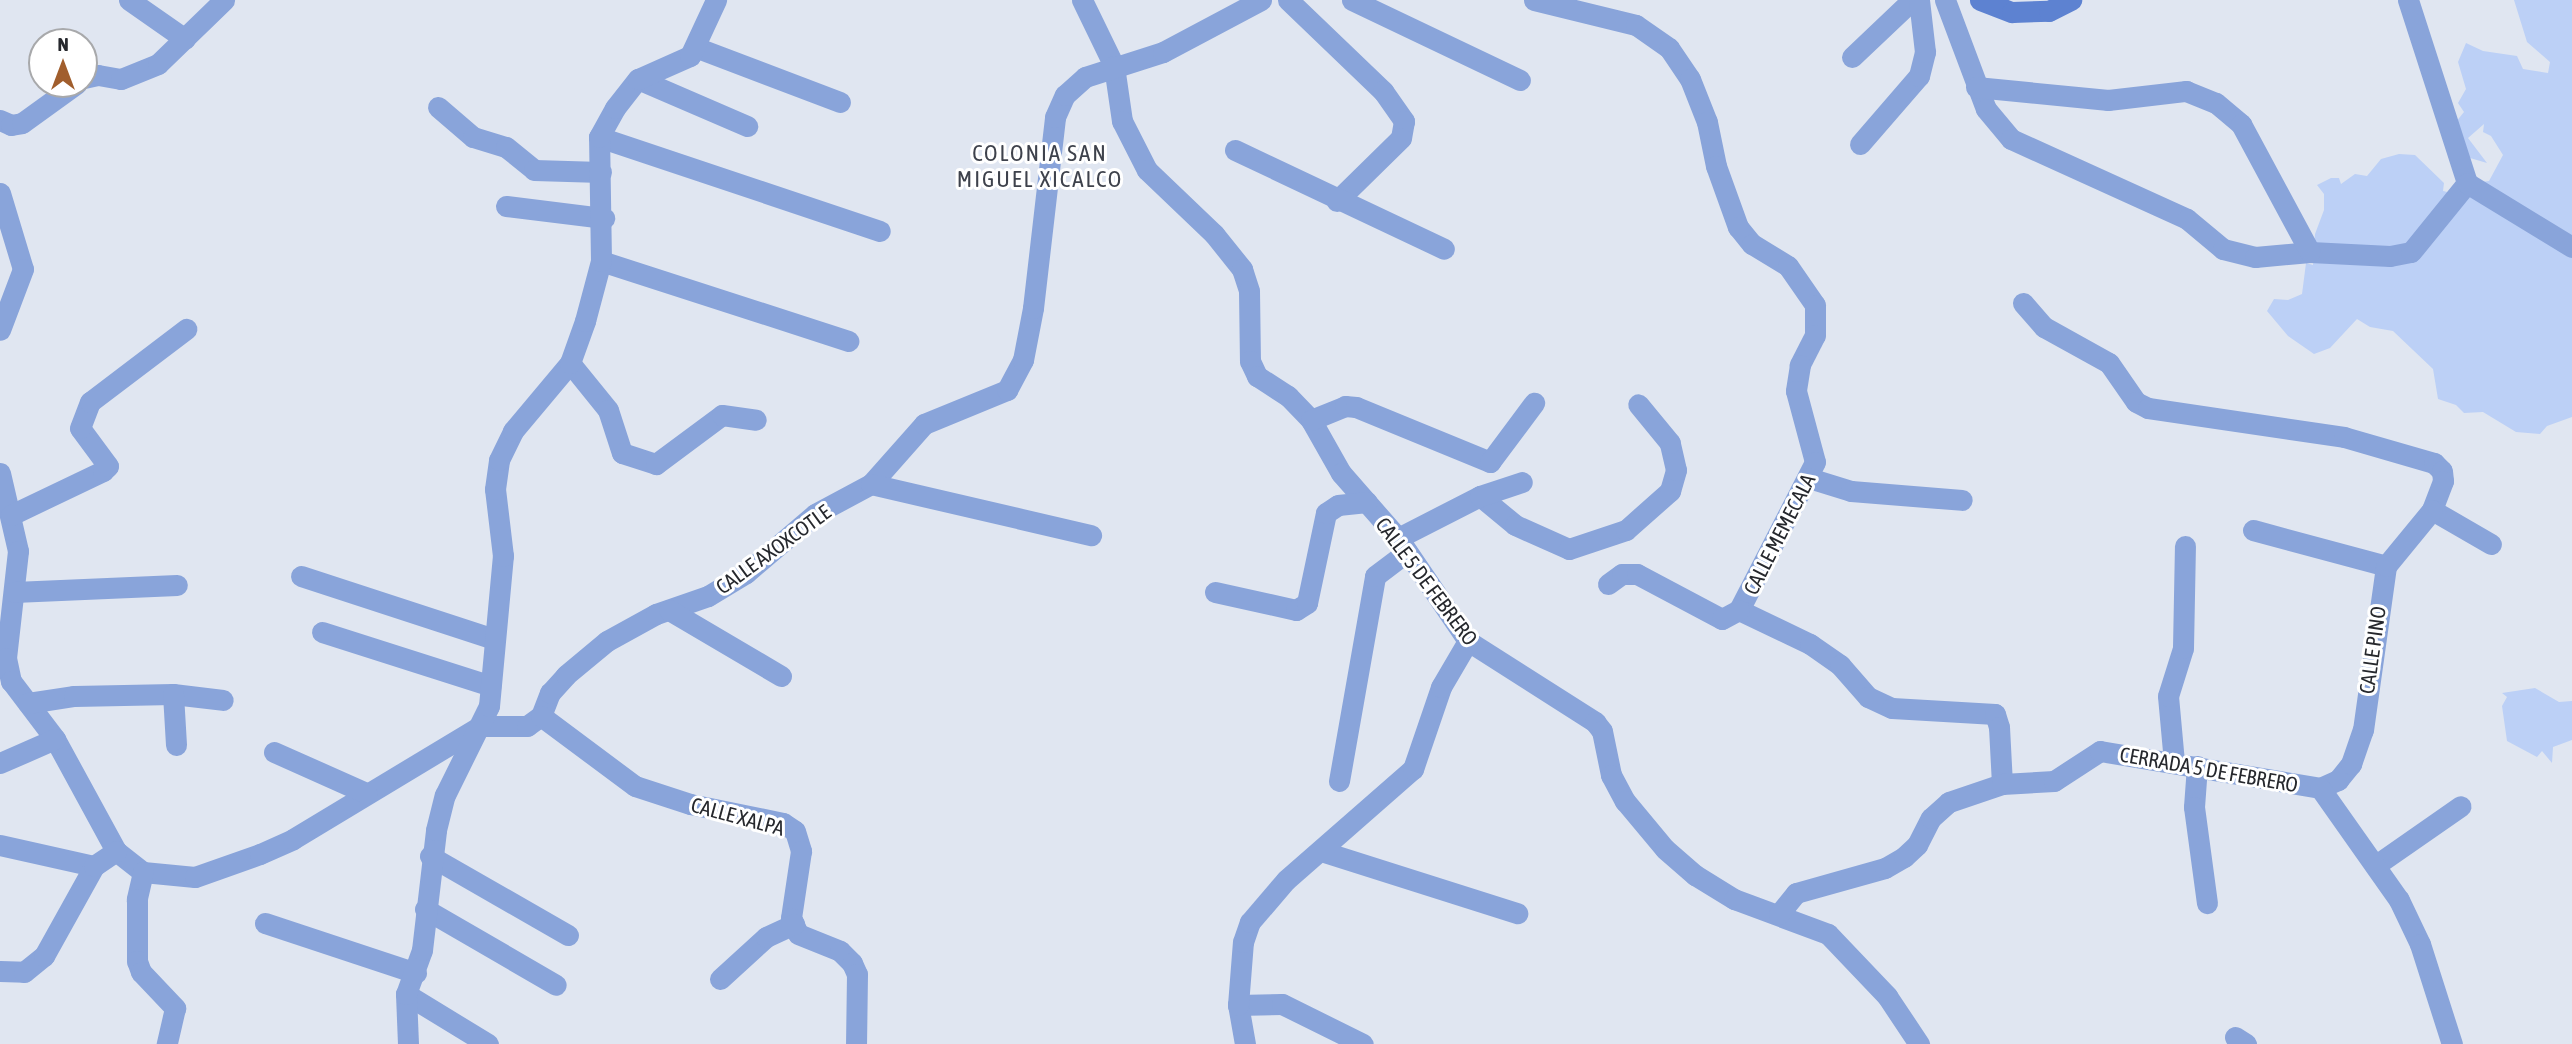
<!DOCTYPE html>
<html>
<head>
<meta charset="utf-8">
<style>
	body { margin:0 }
	#map { position:relative; width:2572px; height:1044px; overflow:hidden; background:#e0e6f1; font-family:"Asap Condensed",sans-serif }
	div>[style] { position:absolute }
	[style*='--x'] { left:calc(var(--x)*1px); top:calc(var(--y)*1px); width:calc(var(--w)*1px); rotate:calc(var(--a)*1deg) }
	.green>* { inset:0; background:#bcd0f6 }
	.street>* { height:21px; margin:-10.5px; padding:0 10.5px; transform-origin:10.5px; border-radius:10.5px; background:#89a4da }
	.secondary>* { height:21px; margin:-10.5px; padding:0 10.5px; transform-origin:10.5px; border-radius:10.5px; background:#5d82d1 }
	span { translate:-50% -50%; white-space:nowrap; text-align:center; line-height:1.15; -webkit-text-stroke:6px #fff; paint-order:stroke }
	.street-label { font-size:21px; color:#26282d }
	.neighbourhood-label { font-size:23px; color:#3e424c; letter-spacing:2px }
	.north { position:absolute; left:28px; top:28px; width:70px; height:70px; box-sizing:border-box; background:#fff; border:2px solid #a8a9ab; border-radius:50%; rotate:0deg; font-size:19px; font-weight:700; line-height:28px; text-align:center; color:#26282d }
	.north::after { content:''; display:block; margin:auto; width:24px; height:32px; background:#a15e2d; clip-path:polygon(50% 0,100% 100%,50% 72%,0 100%) }
</style>
</head>
<body>
<div id="map">
	<div class="green">
		<i style="clip-path:polygon(2514px 0,2572px 0,2572px 417px,2547px 426px,2540px 434px,2516px 432px,2483px 412px,2464px 413px,2456px 405px,2438px 399px,2433px 369px,2393px 331px,2370px 327px,2357px 319px,2330px 348px,2314px 354px,2288px 336px,2267px 311px,2274px 299px,2288px 300px,2302px 294px,2306px 263px,2313px 265px,2315px 234px,2324px 210px,2324px 194px,2317px 185px,2331px 178px,2339px 178px,2341px 184px,2355px 174px,2367px 176px,2381px 159px,2399px 154px,2415px 155px,2444px 183px,2443px 191px,2460px 195px,2475px 183px,2489px 181px,2503px 155px,2491px 136px,2483px 132px,2484px 124px,2468px 138px,2487px 163px,2470px 158px,2451px 128px,2464px 112px,2458px 103px,2466px 89px,2458px 62px,2466px 43px,2483px 51px,2517px 56px,2523px 69px,2548px 73px,2550px 62px,2527px 42px)"></i>
		<i style="clip-path:polygon(2535px 688px,2559px 702px,2572px 701px,2572px 740px,2553px 747px,2552px 763px,2542px 751px,2537px 757px,2507px 741px,2502px 706px,2507px 697px,2502px 693px)"></i>
	</div>
	<div class="street">
		<i style="--x:129;--y:0;--w:68;--a:34.9"></i>
		<i style="--x:1082;--y:0;--w:73;--a:64.1"></i>
		<i style="--x:1114;--y:66;--w:56;--a:81.7"></i>
		<i style="--x:1122;--y:121;--w:55;--a:63"></i>
		<i style="--x:1147;--y:170;--w:93;--a:43.7"></i>
		<i style="--x:1214;--y:234;--w:45;--a:51.3"></i>
		<i style="--x:1242;--y:269;--w:23;--a:72"></i>
		<i style="--x:1249;--y:291;--w:70;--a:89.2"></i>
		<i style="--x:1250;--y:361;--w:17;--a:65"></i>
		<i style="--x:1257;--y:376;--w:37;--a:33"></i>
		<i style="--x:1288;--y:396;--w:33;--a:46"></i>
		<i style="--x:1311;--y:420;--w:61;--a:60.5"></i>
		<i style="--x:1341;--y:473;--w:86;--a:48.8"></i>
		<i style="--x:1398;--y:538;--w:125;--a:55.8"></i>
		<i style="--x:1468;--y:641;--w:151;--a:32.5"></i>
		<i style="--x:1595;--y:722;--w:11;--a:52"></i>
		<i style="--x:1602;--y:731;--w:45;--a:78.4"></i>
		<i style="--x:1611;--y:775;--w:30;--a:62"></i>
		<i style="--x:1625;--y:801;--w:62;--a:50.2"></i>
		<i style="--x:1665;--y:849;--w:40;--a:41"></i>
		<i style="--x:1695;--y:875;--w:46;--a:31.6"></i>
		<i style="--x:1734;--y:899;--w:100;--a:20.4"></i>
		<i style="--x:1828;--y:934;--w:86;--a:46.4"></i>
		<i style="--x:1887;--y:996;--w:58;--a:56.3"></i>
		<i style="--x:1288;--y:0;--w:132;--a:43.8"></i>
		<i style="--x:1383;--y:91;--w:37;--a:55"></i>
		<i style="--x:1404;--y:121;--w:17;--a:100"></i>
		<i style="--x:1401;--y:138;--w:90;--a:135.5"></i>
		<i style="--x:1352;--y:0;--w:186;--a:25.5"></i>
		<i style="--x:1534;--y:0;--w:105;--a:13.8"></i>
		<i style="--x:1636;--y:25;--w:40;--a:34.9"></i>
		<i style="--x:1669;--y:48;--w:37;--a:56"></i>
		<i style="--x:1690;--y:79;--w:46;--a:68.4"></i>
		<i style="--x:1707;--y:122;--w:45;--a:78.4"></i>
		<i style="--x:1716;--y:166;--w:65;--a:70.2"></i>
		<i style="--x:1738;--y:227;--w:22;--a:51"></i>
		<i style="--x:1752;--y:244;--w:42;--a:31.4"></i>
		<i style="--x:1788;--y:266;--w:47;--a:55.3"></i>
		<i style="--x:1815;--y:305;--w:30;--a:90"></i>
		<i style="--x:1815;--y:335;--w:34;--a:117"></i>
		<i style="--x:1800;--y:365;--w:26;--a:99"></i>
		<i style="--x:1796;--y:391;--w:73;--a:75"></i>
		<i style="--x:1815;--y:462;--w:166;--a:117.2"></i>
		<i style="--x:1739;--y:610;--w:79;--a:25.6"></i>
		<i style="--x:1810;--y:644;--w:37;--a:35"></i>
		<i style="--x:1840;--y:665;--w:43;--a:48.8"></i>
		<i style="--x:1868;--y:697;--w:26;--a:25"></i>
		<i style="--x:1892;--y:708;--w:103;--a:3.3"></i>
		<i style="--x:1995;--y:714;--w:14;--a:73"></i>
		<i style="--x:1999;--y:727;--w:57;--a:87"></i>
		<i style="--x:1945;--y:0;--w:116;--a:69.4"></i>
		<i style="--x:1986;--y:109;--w:39;--a:50"></i>
		<i style="--x:2011;--y:139;--w:193;--a:24.4"></i>
		<i style="--x:2187;--y:219;--w:47;--a:39.8"></i>
		<i style="--x:2223;--y:249;--w:33;--a:14"></i>
		<i style="--x:2255;--y:257;--w:55;--a:-5.2"></i>
		<i style="--x:2310;--y:252;--w:80;--a:2.9"></i>
		<i style="--x:2390;--y:256;--w:21;--a:-11"></i>
		<i style="--x:2411;--y:252;--w:89;--a:-50.9"></i>
		<i style="--x:2408;--y:0;--w:192;--a:72.1"></i>
		<i style="--x:2467;--y:183;--w:123;--a:31.4"></i>
		<i style="--x:695;--y:47;--w:155;--a:20.8"></i>
		<i style="--x:1852;--y:57;--w:83;--a:-43.5"></i>
		<i style="--x:84;--y:78;--w:14;--a:-12"></i>
		<i style="--x:98;--y:75;--w:23;--a:10"></i>
		<i style="--x:121;--y:79;--w:40;--a:-22"></i>
		<i style="--x:158;--y:64;--w:92;--a:-44.1"></i>
		<i style="--x:638;--y:79;--w:119;--a:23.3"></i>
		<i style="--x:1976;--y:87;--w:133;--a:5.6"></i>
		<i style="--x:2108;--y:100;--w:79;--a:-6.6"></i>
		<i style="--x:2186;--y:91;--w:32;--a:22"></i>
		<i style="--x:2216;--y:103;--w:33;--a:40"></i>
		<i style="--x:2241;--y:124;--w:145;--a:61.7"></i>
		<i style="--x:438;--y:107;--w:46;--a:40.6"></i>
		<i style="--x:473;--y:137;--w:34;--a:17"></i>
		<i style="--x:506;--y:147;--w:36;--a:39"></i>
		<i style="--x:534;--y:170;--w:67;--a:1.7"></i>
		<i style="--x:0;--y:120;--w:12;--a:24"></i>
		<i style="--x:11;--y:125;--w:11;--a:-10"></i>
		<i style="--x:22;--y:123;--w:67;--a:-35.8"></i>
		<i style="--x:599;--y:137;--w:296;--a:18.5"></i>
		<i style="--x:1860;--y:144;--w:90;--a:-49.1"></i>
		<i style="--x:1919;--y:76;--w:25;--a:-76"></i>
		<i style="--x:1925;--y:52;--w:52;--a:-96.6"></i>
		<i style="--x:1235;--y:150;--w:231;--a:25.3"></i>
		<i style="--x:0;--y:193;--w:79;--a:73.2"></i>
		<i style="--x:23;--y:269;--w:65;--a:110.7"></i>
		<i style="--x:506;--y:206;--w:99;--a:7"></i>
		<i style="--x:601;--y:261;--w:260;--a:17.9"></i>
		<i style="--x:2023;--y:303;--w:32;--a:49"></i>
		<i style="--x:2044;--y:327;--w:74;--a:29"></i>
		<i style="--x:2109;--y:363;--w:47;--a:55.3"></i>
		<i style="--x:2136;--y:402;--w:13;--a:27"></i>
		<i style="--x:2148;--y:408;--w:198;--a:8.4"></i>
		<i style="--x:2344;--y:437;--w:94;--a:16.1"></i>
		<i style="--x:2434;--y:463;--w:11;--a:45"></i>
		<i style="--x:2442;--y:471;--w:10;--a:84"></i>
		<i style="--x:2443;--y:481;--w:31;--a:111"></i>
		<i style="--x:2432;--y:510;--w:68;--a:30"></i>
		<i style="--x:570;--y:363;--w:60;--a:51"></i>
		<i style="--x:608;--y:410;--w:45;--a:72"></i>
		<i style="--x:622;--y:453;--w:36;--a:18"></i>
		<i style="--x:656;--y:464;--w:82;--a:-36.6"></i>
		<i style="--x:722;--y:415;--w:34;--a:8"></i>
		<i style="--x:1311;--y:420;--w:37;--a:-22"></i>
		<i style="--x:1345;--y:406;--w:11;--a:5"></i>
		<i style="--x:1356;--y:407;--w:145;--a:22.3"></i>
		<i style="--x:1490;--y:462;--w:74;--a:-53.3"></i>
		<i style="--x:0;--y:473;--w:80;--a:77"></i>
		<i style="--x:18;--y:551;--w:108;--a:96.4"></i>
		<i style="--x:6;--y:658;--w:24;--a:78"></i>
		<i style="--x:11;--y:681;--w:73;--a:52.8"></i>
		<i style="--x:55;--y:739;--w:128;--a:61.4"></i>
		<i style="--x:116;--y:851;--w:34;--a:38"></i>
		<i style="--x:143;--y:872;--w:52;--a:5.5"></i>
		<i style="--x:195;--y:877;--w:69;--a:-19.5"></i>
		<i style="--x:260;--y:854;--w:36;--a:-24"></i>
		<i style="--x:293;--y:839;--w:218;--a:-31.1"></i>
		<i style="--x:480;--y:726;--w:47;--a:0"></i>
		<i style="--x:527;--y:726;--w:17;--a:-36"></i>
		<i style="--x:541;--y:716;--w:25;--a:-69"></i>
		<i style="--x:550;--y:693;--w:24;--a:-48"></i>
		<i style="--x:566;--y:675;--w:53;--a:-39.7"></i>
		<i style="--x:607;--y:641;--w:56;--a:-28.9"></i>
		<i style="--x:656;--y:614;--w:55;--a:-19.1"></i>
		<i style="--x:708;--y:596;--w:44;--a:-31.2"></i>
		<i style="--x:746;--y:573;--w:91;--a:-40.5"></i>
		<i style="--x:815;--y:514;--w:64;--a:-28.2"></i>
		<i style="--x:871;--y:484;--w:80;--a:-48.5"></i>
		<i style="--x:924;--y:424;--w:90;--a:-22.3"></i>
		<i style="--x:1007;--y:390;--w:34;--a:-62"></i>
		<i style="--x:1023;--y:360;--w:53;--a:-79.1"></i>
		<i style="--x:1033;--y:308;--w:192;--a:-83.4"></i>
		<i style="--x:1055;--y:117;--w:24;--a:-66"></i>
		<i style="--x:1065;--y:95;--w:27;--a:-42"></i>
		<i style="--x:1085;--y:77;--w:82;--a:-17.8"></i>
		<i style="--x:1163;--y:52;--w:111;--a:-28"></i>
		<i style="--x:1809;--y:478;--w:44;--a:17.2"></i>
		<i style="--x:1851;--y:491;--w:111;--a:4.6"></i>
		<i style="--x:871;--y:484;--w:226;--a:13.1"></i>
		<i style="--x:1480;--y:496;--w:45;--a:39.6"></i>
		<i style="--x:1515;--y:525;--w:59;--a:24"></i>
		<i style="--x:1569;--y:549;--w:60;--a:-18.4"></i>
		<i style="--x:1626;--y:530;--w:59;--a:-41.6"></i>
		<i style="--x:1670;--y:491;--w:22;--a:-74"></i>
		<i style="--x:1676;--y:470;--w:28;--a:-103"></i>
		<i style="--x:1670;--y:443;--w:50;--a:-129.4"></i>
		<i style="--x:11;--y:515;--w:102;--a:-25.6"></i>
		<i style="--x:103;--y:471;--w:7;--a:-45"></i>
		<i style="--x:108;--y:466;--w:47;--a:-126.4"></i>
		<i style="--x:80;--y:428;--w:28;--a:-69"></i>
		<i style="--x:90;--y:402;--w:121;--a:-37.2"></i>
		<i style="--x:2253;--y:530;--w:138;--a:15.1"></i>
		<i style="--x:1398;--y:538;--w:92;--a:-27.1"></i>
		<i style="--x:1480;--y:496;--w:44;--a:-18.4"></i>
		<i style="--x:301;--y:576;--w:203;--a:18.1"></i>
		<i style="--x:1608;--y:584;--w:17;--a:-36"></i>
		<i style="--x:1622;--y:574;--w:15;--a:0"></i>
		<i style="--x:1637;--y:574;--w:96;--a:27.9"></i>
		<i style="--x:1722;--y:619;--w:19;--a:-28"></i>
		<i style="--x:14;--y:592;--w:163;--a:-2.5"></i>
		<i style="--x:1215;--y:592;--w:83;--a:12.5"></i>
		<i style="--x:1296;--y:610;--w:13;--a:-32"></i>
		<i style="--x:1307;--y:603;--w:92;--a:-78.1"></i>
		<i style="--x:1326;--y:513;--w:14;--a:-34"></i>
		<i style="--x:1338;--y:505;--w:29;--a:-6"></i>
		<i style="--x:669;--y:610;--w:130;--a:30.5"></i>
		<i style="--x:322;--y:632;--w:177;--a:17.7"></i>
		<i style="--x:173;--y:694;--w:50;--a:6.8"></i>
		<i style="--x:28;--y:703;--w:47;--a:-8.7"></i>
		<i style="--x:74;--y:696;--w:99;--a:-1.2"></i>
		<i style="--x:173;--y:694;--w:51;--a:86.6"></i>
		<i style="--x:541;--y:716;--w:117;--a:36.7"></i>
		<i style="--x:635;--y:786;--w:58;--a:18.1"></i>
		<i style="--x:690;--y:804;--w:95;--a:11.5"></i>
		<i style="--x:783;--y:823;--w:14;--a:34"></i>
		<i style="--x:795;--y:831;--w:21;--a:73"></i>
		<i style="--x:801;--y:851;--w:68;--a:98.5"></i>
		<i style="--x:791;--y:918;--w:17;--a:66"></i>
		<i style="--x:798;--y:934;--w:45;--a:22"></i>
		<i style="--x:840;--y:951;--w:17;--a:45"></i>
		<i style="--x:852;--y:963;--w:12;--a:66"></i>
		<i style="--x:857;--y:974;--w:70;--a:90.8"></i>
		<i style="--x:274;--y:752;--w:101;--a:24"></i>
		<i style="--x:2174;--y:762;--w:66;--a:-95.2"></i>
		<i style="--x:2168;--y:696;--w:50;--a:-72.6"></i>
		<i style="--x:2183;--y:648;--w:102;--a:-88.9"></i>
		<i style="--x:0;--y:763;--w:60;--a:-23.6"></i>
		<i style="--x:2197;--y:766;--w:41;--a:94.2"></i>
		<i style="--x:2194;--y:807;--w:97;--a:82.3"></i>
		<i style="--x:1339;--y:781;--w:208;--a:-80"></i>
		<i style="--x:1375;--y:576;--w:40;--a:-37"></i>
		<i style="--x:2320;--y:788;--w:20;--a:-24"></i>
		<i style="--x:2338;--y:780;--w:21;--a:-51"></i>
		<i style="--x:2351;--y:764;--w:36;--a:-71"></i>
		<i style="--x:2363;--y:730;--w:166;--a:-82"></i>
		<i style="--x:2386;--y:566;--w:72;--a:-50.6"></i>
		<i style="--x:0;--y:845;--w:96;--a:12.6"></i>
		<i style="--x:1321;--y:851;--w:206;--a:17.6"></i>
		<i style="--x:430;--y:856;--w:159;--a:29.8"></i>
		<i style="--x:2376;--y:865;--w:103;--a:-34.8"></i>
		<i style="--x:143;--y:872;--w:28;--a:103"></i>
		<i style="--x:137;--y:899;--w:62;--a:90"></i>
		<i style="--x:137;--y:961;--w:12;--a:70"></i>
		<i style="--x:141;--y:972;--w:50;--a:46.6"></i>
		<i style="--x:175;--y:1008;--w:37;--a:103"></i>
		<i style="--x:425;--y:909;--w:151;--a:30.1"></i>
		<i style="--x:1779;--y:914;--w:27;--a:-51"></i>
		<i style="--x:1796;--y:893;--w:92;--a:-15.7"></i>
		<i style="--x:1885;--y:868;--w:22;--a:-30"></i>
		<i style="--x:1904;--y:857;--w:18;--a:-43"></i>
		<i style="--x:1917;--y:845;--w:30;--a:-63"></i>
		<i style="--x:1931;--y:818;--w:24;--a:-42"></i>
		<i style="--x:1949;--y:802;--w:56;--a:-18.8"></i>
		<i style="--x:2002;--y:784;--w:52;--a:-3.3"></i>
		<i style="--x:2054;--y:781;--w:55;--a:-33.1"></i>
		<i style="--x:2100;--y:751;--w:223;--a:9.5"></i>
		<i style="--x:2320;--y:788;--w:137;--a:54.8"></i>
		<i style="--x:2399;--y:900;--w:49;--a:64.5"></i>
		<i style="--x:2420;--y:944;--w:105;--a:72.3"></i>
		<i style="--x:265;--y:923;--w:159;--a:18.3"></i>
		<i style="--x:0;--y:971;--w:24;--a:2"></i>
		<i style="--x:24;--y:972;--w:26;--a:-39"></i>
		<i style="--x:44;--y:956;--w:103;--a:-60.9"></i>
		<i style="--x:94;--y:866;--w:27;--a:-34"></i>
		<i style="--x:720;--y:979;--w:62;--a:-42.4"></i>
		<i style="--x:766;--y:937;--w:31;--a:-25"></i>
		<i style="--x:406;--y:994;--w:96;--a:31.4"></i>
		<i style="--x:1238;--y:1005;--w:44;--a:-1.3"></i>
		<i style="--x:1282;--y:1004;--w:90;--a:26.3"></i>
		<i style="--x:2235;--y:1037;--w:13;--a:32"></i>
		<i style="--x:408;--y:1044;--w:50;--a:-92.3"></i>
		<i style="--x:406;--y:994;--w:47;--a:-70"></i>
		<i style="--x:422;--y:950;--w:121;--a:-83.3"></i>
		<i style="--x:436;--y:830;--w:36;--a:-76"></i>
		<i style="--x:445;--y:795;--w:99;--a:-63.7"></i>
		<i style="--x:489;--y:706;--w:151;--a:-84.7"></i>
		<i style="--x:503;--y:556;--w:67;--a:-96.8"></i>
		<i style="--x:495;--y:489;--w:29;--a:-82"></i>
		<i style="--x:499;--y:460;--w:32;--a:-64"></i>
		<i style="--x:513;--y:431;--w:89;--a:-50"></i>
		<i style="--x:570;--y:363;--w:45;--a:-70.3"></i>
		<i style="--x:585;--y:321;--w:62;--a:-75.1"></i>
		<i style="--x:601;--y:261;--w:124;--a:-90.9"></i>
		<i style="--x:599;--y:137;--w:33;--a:-61"></i>
		<i style="--x:615;--y:108;--w:37;--a:-52"></i>
		<i style="--x:638;--y:79;--w:57;--a:-23.9"></i>
		<i style="--x:690;--y:56;--w:62;--a:-65.1"></i>
		<i style="--x:1245;--y:1044;--w:40;--a:-100"></i>
		<i style="--x:1238;--y:1005;--w:63;--a:-85.5"></i>
		<i style="--x:1243;--y:942;--w:21;--a:-71"></i>
		<i style="--x:1250;--y:922;--w:55;--a:-49.4"></i>
		<i style="--x:1286;--y:880;--w:169;--a:-41.2"></i>
		<i style="--x:1413;--y:769;--w:87;--a:-71.1"></i>
		<i style="--x:1441;--y:687;--w:53;--a:-59.6"></i>
	</div>
	<div class="secondary">
		<i style="--x:1980;--y:0;--w:34;--a:21"></i>
		<i style="--x:2012;--y:12;--w:37;--a:-2"></i>
		<i style="--x:2049;--y:11;--w:25;--a:-27"></i>
	</div>
	<div class="street-label">
		<span style="left:1779px;top:534px;rotate:-63deg">CALLE MEMECALA</span>
		<span style="left:773px;top:549px;rotate:-36deg">CALLE AXOXCOTLE</span>
		<span style="left:1427px;top:581px;rotate:53deg">CALLE 5 DE FEBRERO</span>
		<span style="left:2372px;top:650px;rotate:-82deg">CALLE PINO</span>
		<span style="left:2209px;top:769px;rotate:10deg">CERRADA 5 DE FEBRERO</span>
		<span style="left:738px;top:816px;rotate:15deg">CALLE XALPA</span>
	</div>
	<div class="neighbourhood-label">
		<span style="left:1040px;top:166px">COLONIA SAN<br>MIGUEL XICALCO</span>
	</div>
	<div class="north">N</div>
</div>
</body>
</html>
